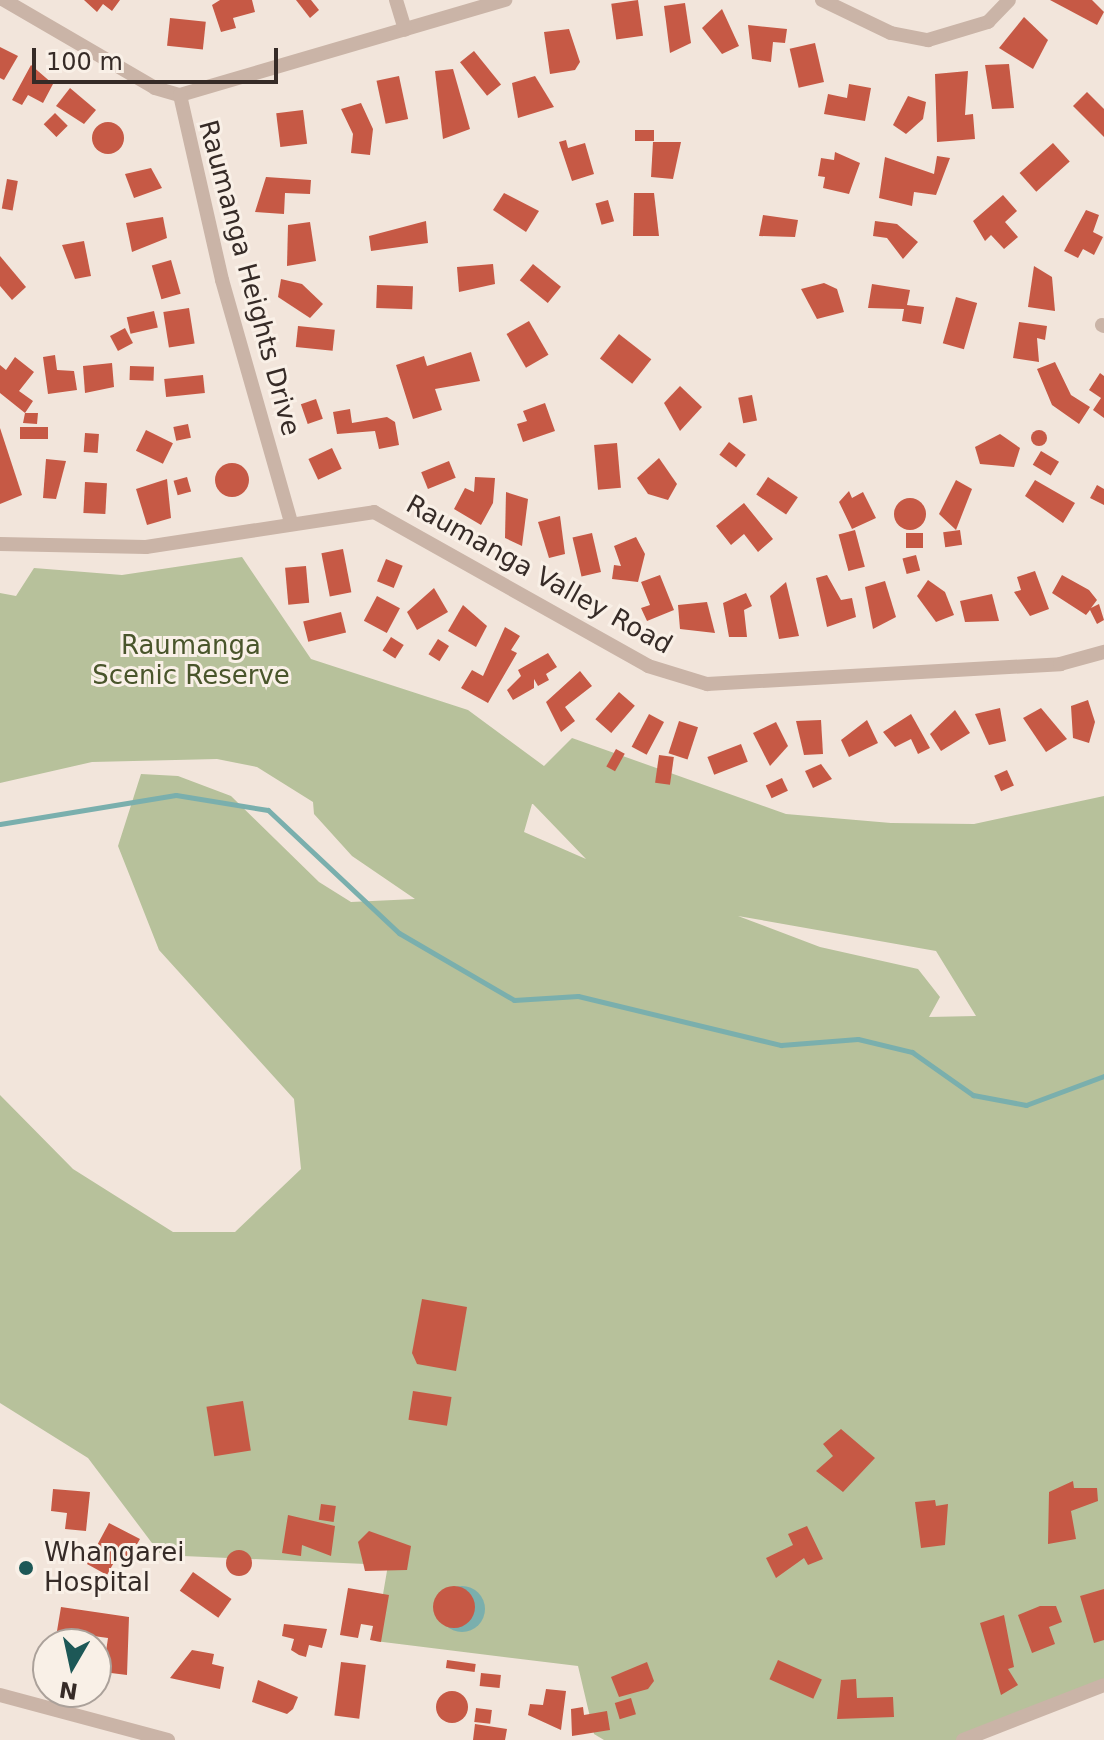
<!DOCTYPE html>
<html>
<head>
<meta charset="utf-8">
<style>
	body { margin:0 }
	#map { position:relative; width:1104px; height:1740px; overflow:hidden; background:#f2e5db; font-family:"DejaVu Sans",sans-serif }
	div>[style] { position:absolute }
	[style*='--x'] { left:calc(var(--x)*1px); top:calc(var(--y)*1px); width:calc(var(--w)*1px); rotate:calc(var(--a)*1deg) }
	.green>* { inset:0; background:#b7c19b }
	.water>* { inset:0; background:#7aafad }
	.round { border-radius:50% }
	.stream>* { height:5px; margin:-2.5px; padding:0 2.5px; transform-origin:2.5px; border-radius:2.5px; background:#7aafad }
	.building>* { inset:0; background:#c65945; transform-origin:0 0 }
	.minor>* { height:14px; margin:-7px; padding:0 7px; transform-origin:7px; border-radius:7px; background:#cab4a7 }
	.dots>* { width:22px; height:22px; translate:-50% -50%; box-sizing:border-box; border:4px solid #f9f0e7; border-radius:50% }
	span { translate:-50% -50%; white-space:nowrap; text-align:center; line-height:1.15; -webkit-text-stroke:6px #f9f0e7; paint-order:stroke }
	.street-label { font-size:26px; color:#362b27 }
	.park-label { font-size:26px; color:#49552b }
	.poi-label { font-size:26px; color:#362b27 }
	.left { translate:0 -50%; text-align:left }
	.north { position:absolute; left:32px; top:1628px; width:80px; height:80px; box-sizing:border-box; background:#f9f0e7; border:2px solid #aba19a; border-radius:50%; rotate:189deg; font-size:22px; font-weight:700; line-height:32px; text-align:center; color:#362b27 }
	.north::after { content:''; display:block; margin:auto; width:28px; height:36px; background:#1d5857; clip-path:polygon(50% 0,100% 100%,50% 72%,0 100%) }
	.scale { position:absolute; left:32px; top:48px; width:246px; height:36px; box-sizing:border-box; border:4px solid #362b27; border-top:0; padding-left:10px; font-size:24px; line-height:28px; white-space:nowrap; color:#362b27; -webkit-text-stroke:6px #f9f0e7; paint-order:stroke }
</style>
</head>
<body>
<div id="map">
	<div class="green">
		<i style="clip-path:polygon(evenodd,242px 557px,311px 659px,468px 710px,544px 766px,572px 738px,786px 814px,891px 823px,974px 824px,1104px 796px,1104px 1682px,970px 1740px,604px 1740px,594px 1734px,578px 1666px,375px 1641px,388px 1565px,161px 1555px,88px 1458px,0 1403px,0 1095px,73px 1169px,173px 1232px,235px 1232px,301px 1169px,294px 1099px,159px 950px,118px 846px,141px 774px,178px 776px,231px 796px,319px 882px,351px 902px,415px 899px,352px 856px,314px 814px,313px 802px,257px 767px,217px 759px,92px 762px,0 783px,0 593px,16px 596px,34px 568px,122px 575px,242px 557px,532px 804px,533px 804px,586px 859px,524px 832px,532px 804px,242px 557px,738px 916px,936px 951px,976px 1016px,929px 1017px,940px 997px,918px 969px,820px 947px,738px 916px)"></i>
	</div>
	<div class="water">
		<i class="round" style="left:439px;top:1586px;width:46px;height:46px"></i>
	</div>
	<div class="stream">
		<i style="--x:0;--y:824;--w:178;--a:-9.4"></i>
		<i style="--x:176;--y:795;--w:93;--a:9.3"></i>
		<i style="--x:268;--y:810;--w:180;--a:43.2"></i>
		<i style="--x:399;--y:933;--w:133;--a:30.2"></i>
		<i style="--x:514;--y:1000;--w:64;--a:-3.6"></i>
		<i style="--x:578;--y:996;--w:209;--a:13.6"></i>
		<i style="--x:781;--y:1045;--w:77;--a:-4.5"></i>
		<i style="--x:858;--y:1039;--w:56;--a:13.5"></i>
		<i style="--x:912;--y:1052;--w:75;--a:35.2"></i>
		<i style="--x:973;--y:1095;--w:54;--a:10.7"></i>
		<i style="--x:1026;--y:1105;--w:83;--a:-20.4"></i>
	</div>
	<div class="building">
		<i style="clip-path:polygon(84px 0,120px 0,112px 11px,103px 4px,97px 12px)"></i>
		<i style="clip-path:polygon(220px 0,252px 0,255px 12px,233px 18px,236px 28px,221px 32px,212px 5px)"></i>
		<i style="clip-path:polygon(296px 0,311px 0,319px 10px,310px 18px)"></i>
		<i style="left:638px;top:0;width:36px;height:27px;rotate:82deg"></i>
		<i style="clip-path:polygon(1050px 0,1092px 0,1104px 12px,1097px 25px)"></i>
		<i style="clip-path:polygon(685px 3px,691px 43px,670px 53px,664px 6px)"></i>
		<i style="clip-path:polygon(722px 9px,739px 46px,722px 54px,702px 28px)"></i>
		<i style="clip-path:polygon(1024px 17px,1048px 40px,1033px 69px,999px 48px)"></i>
		<i style="left:170px;top:18px;width:36px;height:28px;rotate:6deg"></i>
		<i style="clip-path:polygon(748px 25px,787px 29px,785px 43px,773px 42px,771px 62px,752px 59px)"></i>
		<i style="clip-path:polygon(569px 29px,580px 62px,575px 70px,550px 74px,544px 32px)"></i>
		<i style="left:815px;top:43px;width:40px;height:26px;rotate:77deg"></i>
		<i style="clip-path:polygon(0 47px,18px 56px,4px 80px,0 78px)"></i>
		<i style="left:474px;top:51px;width:43px;height:18px;rotate:51deg"></i>
		<i style="clip-path:polygon(1009px 64px,1014px 108px,992px 109px,985px 65px)"></i>
		<i style="clip-path:polygon(31px 65px,53px 84px,43px 103px,28px 95px,22px 105px,12px 100px)"></i>
		<i style="clip-path:polygon(453px 69px,470px 129px,443px 139px,435px 71px)"></i>
		<i style="clip-path:polygon(968px 71px,965px 115px,973px 114px,975px 139px,937px 142px,935px 74px)"></i>
		<i style="left:399px;top:76px;width:44px;height:23px;rotate:78deg"></i>
		<i style="clip-path:polygon(535px 76px,554px 107px,518px 118px,512px 83px)"></i>
		<i style="clip-path:polygon(849px 84px,871px 88px,865px 121px,824px 114px,828px 94px,847px 98px)"></i>
		<i style="clip-path:polygon(70px 88px,96px 110px,84px 124px,56px 106px)"></i>
		<i style="clip-path:polygon(1087px 92px,1104px 109px,1104px 137px,1073px 106px)"></i>
		<i style="clip-path:polygon(908px 96px,926px 102px,923px 119px,906px 134px,893px 125px)"></i>
		<i style="clip-path:polygon(361px 103px,373px 129px,370px 155px,351px 153px,353px 134px,341px 109px)"></i>
		<i style="left:303px;top:110px;width:34px;height:27px;rotate:83deg"></i>
		<i style="left:55px;top:113px;width:18px;height:16px;rotate:45deg"></i>
		<i class="round" style="left:92px;top:122px;width:32px;height:32px"></i>
		<i style="left:635px;top:130px;width:19px;height:11px"></i>
		<i style="clip-path:polygon(566px 140px,568px 148px,585px 143px,594px 174px,572px 181px,559px 142px)"></i>
		<i style="clip-path:polygon(653px 142px,681px 142px,673px 179px,651px 177px)"></i>
		<i style="left:1053px;top:143px;width:25px;height:45px;rotate:48deg"></i>
		<i style="clip-path:polygon(835px 152px,860px 163px,849px 194px,823px 188px,825px 177px,818px 176px,821px 158px,834px 160px)"></i>
		<i style="clip-path:polygon(937px 156px,950px 158px,936px 195px,914px 192px,912px 206px,879px 198px,885px 157px,934px 174px)"></i>
		<i style="clip-path:polygon(151px 168px,162px 188px,134px 198px,125px 174px)"></i>
		<i style="clip-path:polygon(266px 177px,311px 180px,310px 194px,285px 193px,284px 214px,255px 212px)"></i>
		<i style="left:7px;top:179px;width:11px;height:30px;rotate:10deg"></i>
		<i style="clip-path:polygon(504px 193px,539px 211px,526px 232px,493px 210px)"></i>
		<i style="clip-path:polygon(634px 193px,654px 193px,659px 236px,633px 236px)"></i>
		<i style="clip-path:polygon(1003px 195px,1017px 211px,1005px 222px,1018px 237px,1004px 249px,991px 235px,985px 241px,973px 221px)"></i>
		<i style="left:608px;top:200px;width:22px;height:13px;rotate:74deg"></i>
		<i style="clip-path:polygon(1086px 210px,1099px 215px,1093px 232px,1103px 237px,1094px 255px,1083px 249px,1078px 258px,1064px 251px)"></i>
		<i style="clip-path:polygon(763px 215px,798px 220px,795px 237px,759px 236px)"></i>
		<i style="clip-path:polygon(163px 217px,167px 238px,132px 252px,126px 223px)"></i>
		<i style="clip-path:polygon(426px 221px,428px 243px,371px 251px,369px 236px)"></i>
		<i style="clip-path:polygon(875px 221px,897px 224px,918px 242px,903px 259px,887px 238px,873px 236px)"></i>
		<i style="clip-path:polygon(310px 222px,316px 261px,287px 266px,288px 225px)"></i>
		<i style="clip-path:polygon(84px 241px,91px 276px,75px 279px,62px 245px)"></i>
		<i style="clip-path:polygon(0 256px,26px 287px,12px 300px,0 286px)"></i>
		<i style="left:171px;top:260px;width:35px;height:20px;rotate:74deg"></i>
		<i style="clip-path:polygon(493px 264px,495px 284px,459px 292px,457px 267px)"></i>
		<i style="left:533px;top:264px;width:36px;height:21px;rotate:39deg"></i>
		<i style="clip-path:polygon(1034px 266px,1052px 277px,1055px 311px,1028px 307px)"></i>
		<i style="clip-path:polygon(281px 279px,302px 284px,323px 304px,310px 318px,278px 297px)"></i>
		<i style="clip-path:polygon(824px 283px,837px 289px,844px 312px,817px 319px,801px 289px)"></i>
		<i style="clip-path:polygon(872px 284px,910px 290px,907px 305px,924px 307px,921px 324px,902px 321px,904px 309px,868px 308px)"></i>
		<i style="left:377px;top:285px;width:36px;height:23px;rotate:2deg"></i>
		<i style="left:956px;top:297px;width:22px;height:48px;rotate:16deg"></i>
		<i style="left:189px;top:308px;width:36px;height:26px;rotate:81deg"></i>
		<i style="left:154px;top:311px;width:17px;height:28px;rotate:77deg"></i>
		<i style="left:529px;top:321px;width:39px;height:26px;rotate:60deg"></i>
		<i style="clip-path:polygon(1019px 322px,1047px 326px,1045px 340px,1037px 338px,1039px 362px,1013px 358px)"></i>
		<i style="left:298px;top:326px;width:37px;height:21px;rotate:6deg"></i>
		<i style="left:125px;top:328px;width:17px;height:17px;rotate:62deg"></i>
		<i style="left:619px;top:334px;width:41px;height:31px;rotate:38deg"></i>
		<i style="clip-path:polygon(471px 352px,480px 381px,435px 389px,442px 410px,413px 419px,396px 365px,424px 356px,427px 366px)"></i>
		<i style="clip-path:polygon(55px 355px,57px 370px,74px 371px,77px 390px,48px 394px,43px 357px)"></i>
		<i style="clip-path:polygon(15px 357px,34px 372px,19px 391px,33px 401px,25px 413px,38px 413px,37px 424px,23px 423px,25px 413px,0 393px,0 365px,6px 370px)"></i>
		<i style="clip-path:polygon(1055px 362px,1071px 395px,1090px 407px,1079px 424px,1052px 405px,1037px 369px)"></i>
		<i style="clip-path:polygon(112px 363px,114px 387px,85px 393px,83px 366px)"></i>
		<i style="left:130px;top:366px;width:24px;height:14px;rotate:2deg"></i>
		<i style="clip-path:polygon(1100px 373px,1104px 376px,1104px 418px,1093px 410px,1101px 398px,1089px 390px)"></i>
		<i style="left:203px;top:375px;width:18px;height:39px;rotate:84deg"></i>
		<i style="clip-path:polygon(680px 386px,702px 407px,680px 431px,664px 403px)"></i>
		<i style="left:752px;top:395px;width:26px;height:14px;rotate:79deg"></i>
		<i style="left:316px;top:399px;width:21px;height:16px;rotate:71deg"></i>
		<i style="clip-path:polygon(545px 403px,555px 431px,523px 442px,517px 424px,527px 421px,523px 411px)"></i>
		<i style="clip-path:polygon(350px 409px,352px 423px,387px 417px,395px 422px,399px 445px,379px 449px,375px 431px,337px 434px,333px 412px)"></i>
		<i style="left:188px;top:424px;width:14px;height:15px;rotate:78deg"></i>
		<i style="left:48px;top:427px;width:12px;height:28px;rotate:90deg"></i>
		<i style="clip-path:polygon(0 428px,22px 495px,0 504px)"></i>
		<i class="round" style="left:1031px;top:430px;width:16px;height:16px"></i>
		<i style="left:146px;top:430px;width:30px;height:23px;rotate:26deg"></i>
		<i style="left:85px;top:433px;width:14px;height:19px;rotate:4deg"></i>
		<i style="clip-path:polygon(1000px 434px,1020px 448px,1014px 467px,980px 464px,975px 447px)"></i>
		<i style="left:729px;top:442px;width:21px;height:16px;rotate:37deg"></i>
		<i style="left:617px;top:443px;width:45px;height:23px;rotate:85deg"></i>
		<i style="left:332px;top:448px;width:23px;height:26px;rotate:65deg"></i>
		<i style="left:1041px;top:451px;width:21px;height:16px;rotate:31deg"></i>
		<i style="clip-path:polygon(659px 458px,677px 484px,668px 500px,648px 494px,637px 478px)"></i>
		<i style="clip-path:polygon(46px 459px,66px 461px,56px 499px,43px 498px)"></i>
		<i style="left:449px;top:461px;width:18px;height:30px;rotate:68deg"></i>
		<i class="round" style="left:215px;top:463px;width:34px;height:34px"></i>
		<i style="left:187px;top:477px;width:15px;height:14px;rotate:74deg"></i>
		<i style="clip-path:polygon(475px 477px,495px 478px,493px 503px,481px 525px,454px 509px,465px 488px,474px 492px)"></i>
		<i style="left:768px;top:477px;width:36px;height:21px;rotate:34deg"></i>
		<i style="clip-path:polygon(167px 479px,171px 518px,147px 525px,136px 489px)"></i>
		<i style="clip-path:polygon(956px 480px,972px 489px,956px 530px,939px 514px)"></i>
		<i style="clip-path:polygon(1035px 480px,1075px 503px,1063px 523px,1025px 496px)"></i>
		<i style="left:85px;top:482px;width:22px;height:31px;rotate:3deg"></i>
		<i style="clip-path:polygon(1097px 485px,1104px 489px,1104px 505px,1090px 498px)"></i>
		<i style="clip-path:polygon(849px 491px,852px 498px,863px 492px,876px 518px,852px 529px,839px 502px)"></i>
		<i style="clip-path:polygon(506px 492px,528px 499px,522px 546px,505px 538px)"></i>
		<i class="round" style="left:894px;top:498px;width:32px;height:32px"></i>
		<i style="clip-path:polygon(744px 503px,773px 539px,758px 552px,744px 534px,731px 545px,716px 526px)"></i>
		<i style="clip-path:polygon(560px 516px,565px 554px,549px 558px,538px 522px)"></i>
		<i style="left:855px;top:530px;width:38px;height:17px;rotate:75deg"></i>
		<i style="left:960px;top:530px;width:15px;height:17px;rotate:82deg"></i>
		<i style="left:592px;top:533px;width:40px;height:20px;rotate:77deg"></i>
		<i style="left:906px;top:533px;width:17px;height:15px"></i>
		<i style="clip-path:polygon(636px 537px,645px 554px,638px 582px,612px 579px,614px 565px,621px 566px,614px 546px)"></i>
		<i style="left:343px;top:549px;width:44px;height:22px;rotate:79deg"></i>
		<i style="left:916px;top:555px;width:16px;height:14px;rotate:75deg"></i>
		<i style="left:386px;top:559px;width:18px;height:24px;rotate:22deg"></i>
		<i style="left:306px;top:566px;width:37px;height:21px;rotate:85deg"></i>
		<i style="clip-path:polygon(1035px 571px,1049px 609px,1030px 616px,1014px 592px,1021px 590px,1017px 577px)"></i>
		<i style="clip-path:polygon(660px 575px,674px 610px,647px 621px,641px 608px,650px 605px,641px 582px)"></i>
		<i style="clip-path:polygon(827px 575px,841px 600px,852px 598px,856px 617px,827px 627px,816px 578px)"></i>
		<i style="clip-path:polygon(1062px 575px,1089px 590px,1097px 600px,1091px 608px,1099px 604px,1104px 620px,1097px 624px,1090px 610px,1086px 615px,1052px 593px)"></i>
		<i style="clip-path:polygon(928px 580px,945px 592px,954px 615px,936px 622px,917px 596px)"></i>
		<i style="clip-path:polygon(885px 581px,896px 617px,873px 629px,865px 587px)"></i>
		<i style="clip-path:polygon(786px 582px,799px 636px,779px 639px,770px 596px)"></i>
		<i style="clip-path:polygon(434px 588px,448px 612px,417px 630px,407px 612px)"></i>
		<i style="clip-path:polygon(746px 593px,752px 606px,744px 610px,747px 637px,729px 637px,723px 603px)"></i>
		<i style="clip-path:polygon(992px 594px,999px 621px,965px 622px,960px 601px)"></i>
		<i style="left:377px;top:596px;width:26px;height:28px;rotate:28deg"></i>
		<i style="clip-path:polygon(707px 602px,715px 633px,680px 629px,678px 605px)"></i>
		<i style="clip-path:polygon(463px 605px,487px 626px,476px 647px,448px 631px)"></i>
		<i style="left:341px;top:612px;width:21px;height:39px;rotate:76deg"></i>
		<i style="clip-path:polygon(505px 627px,520px 636px,511px 650px,517px 653px,488px 703px,461px 688px,472px 670px,483px 676px)"></i>
		<i style="left:391px;top:637px;width:15px;height:16px;rotate:32deg"></i>
		<i style="left:438px;top:639px;width:13px;height:18px;rotate:32deg"></i>
		<i style="clip-path:polygon(548px 653px,557px 667px,546px 674px,549px 680px,538px 686px,534px 679px,534px 688px,513px 700px,507px 690px,521px 676px,518px 670px)"></i>
		<i style="clip-path:polygon(580px 671px,592px 686px,565px 707px,575px 721px,561px 732px,546px 702px)"></i>
		<i style="left:619px;top:692px;width:21px;height:36px;rotate:41deg"></i>
		<i style="clip-path:polygon(1088px 700px,1095px 722px,1089px 743px,1073px 738px,1071px 706px)"></i>
		<i style="clip-path:polygon(1000px 708px,1006px 741px,989px 745px,975px 714px)"></i>
		<i style="clip-path:polygon(1041px 708px,1067px 739px,1046px 752px,1023px 718px)"></i>
		<i style="clip-path:polygon(955px 710px,970px 733px,941px 751px,930px 734px)"></i>
		<i style="left:649px;top:714px;width:17px;height:37px;rotate:28deg"></i>
		<i style="clip-path:polygon(911px 714px,930px 748px,918px 754px,911px 739px,895px 747px,883px 732px)"></i>
		<i style="clip-path:polygon(821px 720px,823px 754px,804px 755px,796px 721px)"></i>
		<i style="clip-path:polygon(867px 720px,878px 743px,849px 757px,841px 740px)"></i>
		<i style="left:679px;top:721px;width:20px;height:34px;rotate:18deg"></i>
		<i style="clip-path:polygon(776px 722px,788px 746px,770px 766px,753px 733px)"></i>
		<i style="left:741px;top:744px;width:19px;height:36px;rotate:69deg"></i>
		<i style="left:616px;top:749px;width:10px;height:20px;rotate:29deg"></i>
		<i style="left:659px;top:755px;width:15px;height:28px;rotate:8deg"></i>
		<i style="clip-path:polygon(821px 764px,832px 779px,813px 788px,805px 771px)"></i>
		<i style="left:1007px;top:770px;width:17px;height:14px;rotate:66deg"></i>
		<i style="left:782px;top:778px;width:14px;height:18px;rotate:65deg"></i>
		<i style="clip-path:polygon(422px 1299px,467px 1307px,456px 1371px,417px 1364px,412px 1353px)"></i>
		<i style="left:413px;top:1391px;width:39px;height:29px;rotate:9deg"></i>
		<i style="left:243px;top:1401px;width:50px;height:37px;rotate:81deg"></i>
		<i style="clip-path:polygon(841px 1429px,875px 1458px,843px 1492px,816px 1471px,833px 1456px,823px 1444px)"></i>
		<i style="clip-path:polygon(1073px 1481px,1074px 1488px,1097px 1488px,1098px 1501px,1071px 1511px,1076px 1539px,1048px 1544px,1049px 1492px)"></i>
		<i style="clip-path:polygon(53px 1489px,90px 1492px,86px 1531px,65px 1529px,67px 1513px,51px 1511px)"></i>
		<i style="clip-path:polygon(935px 1500px,936px 1506px,948px 1504px,945px 1545px,921px 1548px,915px 1502px)"></i>
		<i style="left:321px;top:1504px;width:15px;height:16px;rotate:8deg"></i>
		<i style="clip-path:polygon(288px 1515px,335px 1526px,331px 1556px,302px 1545px,301px 1556px,282px 1553px)"></i>
		<i style="clip-path:polygon(109px 1523px,140px 1539px,128px 1560px,118px 1555px,107px 1575px,87px 1564px)"></i>
		<i style="clip-path:polygon(807px 1526px,823px 1559px,808px 1565px,804px 1558px,776px 1578px,766px 1558px,793px 1545px,788px 1534px)"></i>
		<i style="clip-path:polygon(369px 1531px,411px 1546px,407px 1570px,365px 1571px,358px 1542px)"></i>
		<i class="round" style="left:226px;top:1550px;width:26px;height:26px"></i>
		<i style="left:193px;top:1572px;width:47px;height:23px;rotate:35deg"></i>
		<i class="round" style="left:433px;top:1586px;width:42px;height:42px"></i>
		<i style="clip-path:polygon(348px 1588px,389px 1595px,381px 1642px,370px 1640px,373px 1626px,361px 1624px,358px 1638px,340px 1635px)"></i>
		<i style="clip-path:polygon(1104px 1589px,1104px 1640px,1094px 1643px,1080px 1596px)"></i>
		<i style="clip-path:polygon(1040px 1606px,1056px 1606px,1062px 1622px,1049px 1627px,1055px 1644px,1032px 1653px,1018px 1615px)"></i>
		<i style="clip-path:polygon(61px 1607px,129px 1617px,127px 1675px,103px 1672px,108px 1638px,57px 1631px)"></i>
		<i style="clip-path:polygon(1004px 1615px,1014px 1667px,1008px 1669px,1018px 1685px,1001px 1695px,980px 1623px)"></i>
		<i style="clip-path:polygon(284px 1624px,327px 1629px,322px 1648px,309px 1645px,306px 1657px,299px 1655px,291px 1650px,294px 1639px,282px 1636px)"></i>
		<i style="clip-path:polygon(192px 1650px,214px 1654px,212px 1664px,224px 1667px,220px 1689px,170px 1678px)"></i>
		<i style="left:447px;top:1660px;width:29px;height:8px;rotate:8deg"></i>
		<i style="left:778px;top:1660px;width:48px;height:21px;rotate:24deg"></i>
		<i style="left:341px;top:1662px;width:25px;height:54px;rotate:7deg"></i>
		<i style="clip-path:polygon(647px 1662px,654px 1681px,648px 1689px,619px 1697px,611px 1677px)"></i>
		<i style="left:481px;top:1673px;width:20px;height:13px;rotate:6deg"></i>
		<i style="clip-path:polygon(856px 1679px,857px 1698px,893px 1697px,894px 1717px,837px 1719px,841px 1680px)"></i>
		<i style="clip-path:polygon(258px 1680px,298px 1697px,293px 1709px,287px 1714px,252px 1702px)"></i>
		<i style="clip-path:polygon(546px 1689px,566px 1691px,561px 1730px,528px 1715px,530px 1704px,543px 1705px)"></i>
		<i class="round" style="left:436px;top:1691px;width:32px;height:32px"></i>
		<i style="left:631px;top:1698px;width:17px;height:17px;rotate:73deg"></i>
		<i style="clip-path:polygon(583px 1707px,584px 1715px,607px 1711px,610px 1730px,572px 1736px,571px 1709px)"></i>
		<i style="left:476px;top:1708px;width:16px;height:14px;rotate:7deg"></i>
		<i style="clip-path:polygon(475px 1724px,507px 1729px,505px 1740px,473px 1740px)"></i>
	</div>
	<div class="minor">
		<i style="--x:4;--y:0;--w:175;--a:30.2"></i>
		<i style="--x:155;--y:88;--w:26;--a:16"></i>
		<i style="--x:180;--y:95;--w:339;--a:-16.3"></i>
		<i style="--x:396;--y:0;--w:31;--a:73"></i>
		<i style="--x:822;--y:0;--w:76;--a:25.6"></i>
		<i style="--x:891;--y:33;--w:38;--a:11"></i>
		<i style="--x:928;--y:40;--w:63;--a:-16.7"></i>
		<i style="--x:988;--y:22;--w:30;--a:-46"></i>
		<i style="--x:180;--y:95;--w:190;--a:77.2"></i>
		<i style="--x:222;--y:280;--w:253;--a:74.1"></i>
		<i style="--x:1102;--y:325;--w:2;--a:27"></i>
		<i style="--x:0;--y:544;--w:146;--a:1.2"></i>
		<i style="--x:146;--y:547;--w:231;--a:-8.7"></i>
		<i style="--x:374;--y:512;--w:314;--a:29.3"></i>
		<i style="--x:648;--y:666;--w:62;--a:17"></i>
		<i style="--x:707;--y:684;--w:354;--a:-3.2"></i>
		<i style="--x:1060;--y:664;--w:46;--a:-15.3"></i>
		<i style="--x:0;--y:1695;--w:174;--a:15"></i>
		<i style="--x:963;--y:1740;--w:151;--a:-21.3"></i>
	</div>
	<div class="dots">
		<i style="left:26px;top:1568px;background:#1d5857"></i>
	</div>
	<div class="street-label">
		<span style="left:249px;top:278px;rotate:75deg">Raumanga Heights Drive</span>
		<span style="left:539px;top:575px;rotate:29deg">Raumanga Valley Road</span>
	</div>
	<div class="park-label">
		<span style="left:191px;top:661px">Raumanga<br>Scenic Reserve</span>
	</div>
	<div class="poi-label">
		<span class="left" style="left:44px;top:1568px">Whangarei<br>Hospital</span>
	</div>
	<div class="north">N</div>
	<div class="scale">100 m</div>
</div>
</body>
</html>
